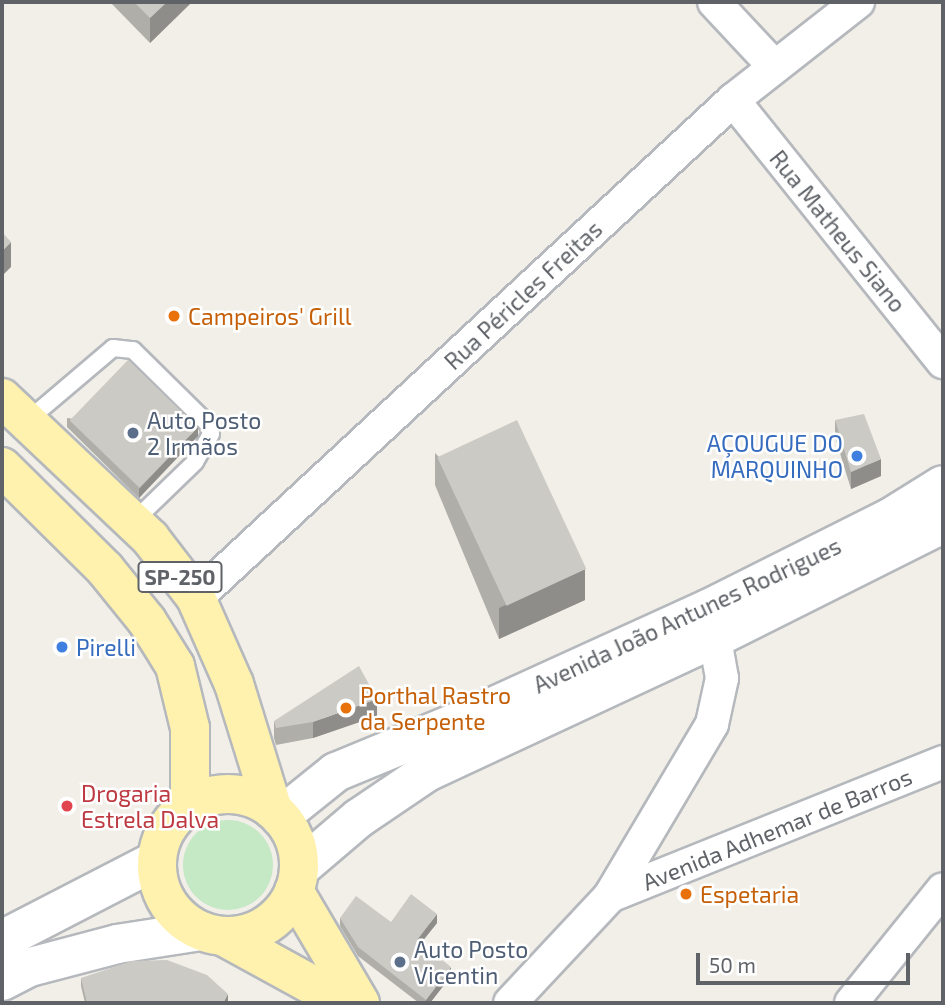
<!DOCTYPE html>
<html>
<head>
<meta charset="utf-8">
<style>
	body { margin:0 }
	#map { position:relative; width:945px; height:1005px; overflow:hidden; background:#f1efe8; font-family:"Exo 2",sans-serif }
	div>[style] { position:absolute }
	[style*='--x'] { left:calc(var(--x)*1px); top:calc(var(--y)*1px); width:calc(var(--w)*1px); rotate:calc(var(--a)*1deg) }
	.green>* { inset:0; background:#c5e8c5 }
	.round { border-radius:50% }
	.roads { filter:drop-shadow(2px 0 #b5b8bc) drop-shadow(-2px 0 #b5b8bc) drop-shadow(0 2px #b5b8bc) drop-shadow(0 -2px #b5b8bc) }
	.lane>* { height:16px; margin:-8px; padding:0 8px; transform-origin:8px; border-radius:8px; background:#fff }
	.street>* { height:32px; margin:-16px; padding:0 16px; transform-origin:16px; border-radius:16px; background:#fff }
	.secondary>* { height:38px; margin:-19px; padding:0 19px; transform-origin:19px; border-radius:19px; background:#fff }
	.primary>* { height:38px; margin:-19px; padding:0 19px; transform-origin:19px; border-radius:19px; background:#fff2af }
	.primary>.ring { margin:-19px; padding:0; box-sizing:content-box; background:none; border:38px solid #fff2af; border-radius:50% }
	.wall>* { inset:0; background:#afaea9 }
	.shaded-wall>* { inset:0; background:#8f8d8a }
	.building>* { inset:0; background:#cccac5; transform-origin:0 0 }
	.dots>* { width:19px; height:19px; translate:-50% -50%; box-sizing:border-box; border:4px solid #fff; border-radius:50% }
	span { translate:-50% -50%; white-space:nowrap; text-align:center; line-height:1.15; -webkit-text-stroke:5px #fff; paint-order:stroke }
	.shield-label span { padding:2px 5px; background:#fff; border:2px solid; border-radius:5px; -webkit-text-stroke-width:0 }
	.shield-label { font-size:21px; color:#5f6368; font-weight:700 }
	.street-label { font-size:23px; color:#5f6368 }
	.food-label { font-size:23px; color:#c56008 }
	.left { translate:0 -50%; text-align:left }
	.service-label { font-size:23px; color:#4e5e75 }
	.shop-label { font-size:23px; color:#366cbe }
	.right { translate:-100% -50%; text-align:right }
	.health-label { font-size:23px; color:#be3a42 }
	.frame { position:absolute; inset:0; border:4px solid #5f6368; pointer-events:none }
	.scale { position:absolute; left:696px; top:953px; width:214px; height:32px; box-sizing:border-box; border:4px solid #5f6368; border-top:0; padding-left:9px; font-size:21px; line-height:24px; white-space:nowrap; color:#5f6368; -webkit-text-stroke:5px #fff; paint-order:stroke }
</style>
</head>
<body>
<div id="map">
	<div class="green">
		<i class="round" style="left:183px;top:820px;width:90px;height:90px"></i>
	</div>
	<div class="roads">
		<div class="lane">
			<i style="--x:27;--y:421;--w:113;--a:-40.3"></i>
			<i style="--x:113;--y:348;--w:20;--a:6"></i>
			<i style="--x:133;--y:350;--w:105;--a:44.6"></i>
			<i style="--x:208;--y:424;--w:10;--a:73"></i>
			<i style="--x:211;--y:434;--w:32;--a:120"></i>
			<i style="--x:195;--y:462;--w:86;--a:135.9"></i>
		</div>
		<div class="street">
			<i style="--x:714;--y:2;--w:86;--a:46.9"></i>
			<i style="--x:733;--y:100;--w:336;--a:51.3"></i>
			<i style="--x:196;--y:598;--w:732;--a:-42.84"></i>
			<i style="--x:733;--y:100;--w:159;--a:-38.1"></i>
			<i style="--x:610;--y:896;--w:359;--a:-21.9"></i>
			<i style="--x:510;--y:1003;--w:146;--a:-46.9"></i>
			<i style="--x:610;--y:896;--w:200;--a:-59.3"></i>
			<i style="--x:712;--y:724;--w:47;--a:-77.7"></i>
			<i style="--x:722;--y:678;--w:62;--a:-100.2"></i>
			<i style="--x:851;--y:1003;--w:146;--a:-51.1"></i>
		</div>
		<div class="secondary">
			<i style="--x:280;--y:817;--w:72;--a:-38.8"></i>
			<i style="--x:336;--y:772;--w:160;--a:-22.4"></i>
			<i style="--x:484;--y:711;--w:246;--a:-24.5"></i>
			<i style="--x:708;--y:609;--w:203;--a:-26.6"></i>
			<i style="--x:890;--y:518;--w:62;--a:-31.9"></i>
			<i style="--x:299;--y:869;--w:79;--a:-40.4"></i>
			<i style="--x:359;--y:818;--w:82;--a:-34.1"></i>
			<i style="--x:427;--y:772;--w:320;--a:-25"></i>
			<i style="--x:717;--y:637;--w:253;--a:-26.6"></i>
			<i style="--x:2;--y:940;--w:174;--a:-27.3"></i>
			<i style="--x:2;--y:981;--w:31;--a:-27"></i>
			<i style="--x:30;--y:967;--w:90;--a:-14.8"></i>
			<i style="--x:117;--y:944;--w:85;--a:-8.8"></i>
		</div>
		<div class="primary">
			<i style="--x:2;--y:398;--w:204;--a:43.4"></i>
			<i style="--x:150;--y:538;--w:76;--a:52.5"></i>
			<i style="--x:196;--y:598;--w:94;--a:66.2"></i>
			<i style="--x:234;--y:684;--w:132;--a:72.8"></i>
			<i style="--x:2;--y:467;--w:145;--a:44.7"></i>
			<i style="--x:105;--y:569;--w:67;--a:51.1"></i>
			<i style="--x:147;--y:621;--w:53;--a:58.1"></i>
			<i style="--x:175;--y:666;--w:64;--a:76.4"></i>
			<i style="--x:190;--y:728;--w:77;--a:90"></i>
			<i class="ring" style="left:157px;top:794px;width:104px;height:104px"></i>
			<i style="--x:294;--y:891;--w:130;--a:59.5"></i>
			<i style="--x:223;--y:936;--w:139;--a:28.8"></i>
		</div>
	</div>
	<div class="wall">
		<i style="clip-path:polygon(110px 2px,192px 2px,150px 43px)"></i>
		<i style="clip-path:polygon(67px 418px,198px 436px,139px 498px,67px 427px)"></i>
		<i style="clip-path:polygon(835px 420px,881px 476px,851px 489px,835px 437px)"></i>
		<i style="clip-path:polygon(435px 453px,585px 600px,499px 639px,435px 485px)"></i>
		<i style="clip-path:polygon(377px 716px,313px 738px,276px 745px,274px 738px,274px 721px)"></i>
		<i style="clip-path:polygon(340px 918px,391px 922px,437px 923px,421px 943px,451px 976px,430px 1003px,419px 1003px,358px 956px,340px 926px)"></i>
		<i style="clip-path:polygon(81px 978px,228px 1002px,228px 1003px,85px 1003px,81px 986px)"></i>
	</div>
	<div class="shaded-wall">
		<i style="clip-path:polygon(167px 2px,192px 2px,150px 43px,150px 18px)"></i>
		<i style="clip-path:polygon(11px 242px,11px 267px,2px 276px,2px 251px)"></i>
		<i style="clip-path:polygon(198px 427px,198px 436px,139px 498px,139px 489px)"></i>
		<i style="clip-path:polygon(881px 459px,881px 476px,851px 489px,851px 472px)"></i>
		<i style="clip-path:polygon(585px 569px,585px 600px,499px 639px,499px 608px)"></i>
		<i style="clip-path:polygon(377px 699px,377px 716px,313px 738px,313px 722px)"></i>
		<i style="clip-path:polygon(437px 914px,437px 923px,417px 948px,417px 940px)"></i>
		<i style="clip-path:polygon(451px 967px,451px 976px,430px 1003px,426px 1003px,426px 1000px)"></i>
		<i style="clip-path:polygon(228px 994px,228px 1003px,223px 1003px)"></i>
	</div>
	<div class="building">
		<i style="clip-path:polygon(134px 2px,167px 2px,150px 18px)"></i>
		<i style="clip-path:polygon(2px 232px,11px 242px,2px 251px)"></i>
		<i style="left:128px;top:360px;width:97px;height:84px;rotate:44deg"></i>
		<i style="clip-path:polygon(864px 414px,881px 459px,851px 472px,835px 420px)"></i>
		<i style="left:517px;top:420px;width:164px;height:88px;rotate:65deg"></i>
		<i style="clip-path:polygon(359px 666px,377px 699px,313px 722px,276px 728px,274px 721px)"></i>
		<i style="clip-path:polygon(411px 894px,437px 914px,417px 940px,451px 967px,426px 1000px,358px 947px,340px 918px,356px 896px,391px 922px)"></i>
		<i style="clip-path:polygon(167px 960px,207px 975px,228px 994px,223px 1003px,87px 1003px,81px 978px,132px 961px)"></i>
	</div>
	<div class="dots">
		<i style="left:174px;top:316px;background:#e8710a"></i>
		<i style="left:133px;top:433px;background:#5c6f8a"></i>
		<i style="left:857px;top:456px;background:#3f7fe0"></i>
		<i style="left:62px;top:647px;background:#3f7fe0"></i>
		<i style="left:346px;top:708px;background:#e8710a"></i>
		<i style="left:67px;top:806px;background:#e0444e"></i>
		<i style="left:686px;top:894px;background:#e8710a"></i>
		<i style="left:400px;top:962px;background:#5c6f8a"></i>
	</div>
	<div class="shield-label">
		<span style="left:180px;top:577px">SP-250</span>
	</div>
	<div class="street-label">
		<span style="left:838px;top:231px;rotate:51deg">Rua Matheus Siano</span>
		<span style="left:523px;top:295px;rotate:-43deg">Rua Péricles Freitas</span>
		<span style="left:687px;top:615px;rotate:-25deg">Avenida João Antunes Rodrigues</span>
		<span style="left:777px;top:829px;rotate:-22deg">Avenida Adhemar de Barros</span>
	</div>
	<div class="food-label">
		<span class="left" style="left:188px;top:316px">Campeiros' Grill</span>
		<span class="left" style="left:360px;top:708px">Porthal Rastro<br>da Serpente</span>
		<span class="left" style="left:700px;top:894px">Espetaria</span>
	</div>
	<div class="service-label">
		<span class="left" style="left:147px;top:433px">Auto Posto<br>2 Irmãos</span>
		<span class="left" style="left:414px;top:962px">Auto Posto<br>Vicentin</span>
	</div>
	<div class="shop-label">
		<span class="right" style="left:843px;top:456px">AÇOUGUE DO<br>MARQUINHO</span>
		<span class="left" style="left:76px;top:647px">Pirelli</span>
	</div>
	<div class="health-label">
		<span class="left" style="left:81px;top:806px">Drogaria<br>Estrela Dalva</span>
	</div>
	<div class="frame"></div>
	<div class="scale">50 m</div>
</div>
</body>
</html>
